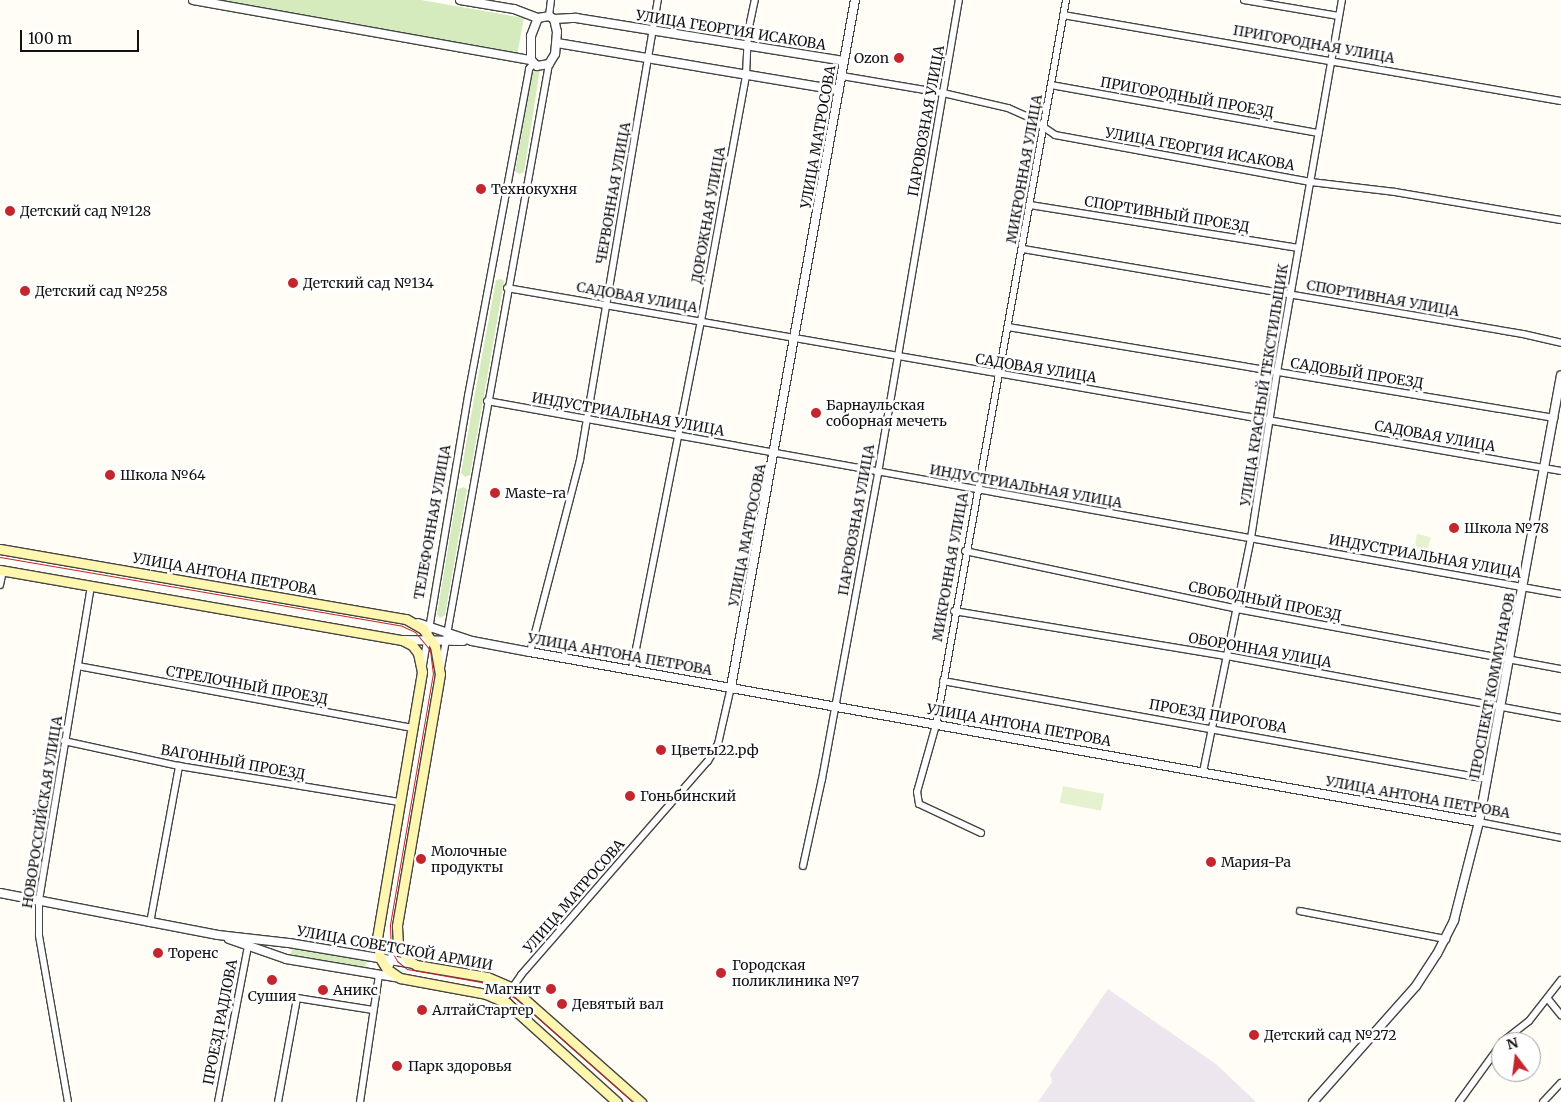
<!DOCTYPE html>
<html>
<head>
<meta charset="utf-8">
<style>
	body { margin:0 }
	#map { position:relative; width:1561px; height:1102px; overflow:hidden; background:#fffdf5; font-family:Merriweather,serif }
	div>[style] { position:absolute }
	[style*='--x'] { left:calc(var(--x)*1px); top:calc(var(--y)*1px); width:calc(var(--w)*1px); rotate:calc(var(--a)*1deg) }
	.industrial>* { inset:0; background:#eee6ef }
	.green>* { inset:0; background:#d5ebbd }
	.pitch>* { inset:0; background:#e6f2cf; transform-origin:0 0 }
	.roads { filter:drop-shadow(1px 0 #444) drop-shadow(-1px 0 #444) drop-shadow(0 1px #444) drop-shadow(0 -1px #444) }
	.minor>* { height:6px; margin:-3px; padding:0 3px; transform-origin:3px; border-radius:3px; background:#fff }
	.tertiary>* { height:8px; margin:-4px; padding:0 4px; transform-origin:4px; border-radius:4px; background:#fff }
	.secondary>* { height:9px; margin:-4.5px; padding:0 4.5px; transform-origin:4.5px; border-radius:4.5px; background:#fff6b0 }
	.tram>* { height:1px; margin:-0.5px; padding:0 0.5px; transform-origin:0.5px; border-radius:0.5px; background:#c4262e }
	.dots>* { width:14px; height:14px; translate:-50% -50%; box-sizing:border-box; border:2px solid #fff; border-radius:50% }
	span { translate:-50% -50%; white-space:nowrap; text-align:center; line-height:1.15; -webkit-text-stroke:5px #fff; paint-order:stroke }
	.street-label { font-size:14px; color:#111 }
	.poi-label { font-size:14px; color:#111 }
	.right { translate:-100% -50%; text-align:right }
	.left { translate:0 -50%; text-align:left }
	.north { position:absolute; left:1491px; top:1032px; width:50px; height:50px; box-sizing:border-box; background:#fff; border:1px solid #a0a0a0; border-radius:50%; rotate:345deg; font-size:14px; font-weight:700; line-height:20px; text-align:center; color:#111 }
	.north::after { content:''; display:block; margin:auto; width:18px; height:22px; background:#c4262e; clip-path:polygon(50% 0,100% 100%,50% 72%,0 100%) }
	.scale { position:absolute; left:20px; top:30px; width:119px; height:22px; box-sizing:border-box; border:2px solid #111; border-top:0; padding-left:6px; font-size:15px; line-height:18px; white-space:nowrap; color:#111; -webkit-text-stroke:4px #fff; paint-order:stroke }
</style>
</head>
<body>
<div id="map">
	<div class="industrial">
		<i style="clip-path:polygon(1108px 989px,1216px 1064px,1256px 1102px,1038px 1102px,1052px 1082px,1050px 1074px)"></i>
	</div>
	<div class="green">
		<i style="clip-path:polygon(206px 0,421px 0,524px 18px,517px 55px)"></i>
		<i style="clip-path:polygon(540px 69px,524px 172px,519px 174px,515px 171px,533px 70px)"></i>
		<i style="clip-path:polygon(501px 279px,504px 281px,470px 475px,465px 477px,461px 473px,474px 399px,496px 280px)"></i>
		<i style="clip-path:polygon(464px 487px,467px 490px,445px 615px,440px 618px,437px 614px,458px 489px)"></i>
		<i style="clip-path:polygon(292px 948px,367px 961px,366px 967px,291px 955px)"></i>
	</div>
	<div class="pitch">
		<i style="left:1417px;top:534px;width:14px;height:25px;rotate:12deg"></i>
		<i style="left:1063px;top:786px;width:42px;height:17px;rotate:11deg"></i>
	</div>
	<div class="roads">
		<div class="minor">
			<i style="--x:1244;--y:0;--w:96;--a:9.6"></i>
			<i style="--x:1063;--y:15;--w:505;--a:9.8"></i>
			<i style="--x:549;--y:16;--w:16;--a:-83"></i>
			<i style="--x:842;--y:76;--w:102;--a:9.6"></i>
			<i style="--x:943;--y:93;--w:67;--a:13"></i>
			<i style="--x:1008;--y:108;--w:24;--a:24"></i>
			<i style="--x:1030;--y:118;--w:30;--a:34"></i>
			<i style="--x:1055;--y:135;--w:260;--a:10.4"></i>
			<i style="--x:1311;--y:182;--w:85;--a:6.8"></i>
			<i style="--x:1395;--y:192;--w:168;--a:9.6"></i>
			<i style="--x:1051;--y:85;--w:272;--a:10.2"></i>
			<i style="--x:1030;--y:205;--w:272;--a:9.1"></i>
			<i style="--x:1023;--y:249;--w:507;--a:9.65"></i>
			<i style="--x:1523;--y:334;--w:39;--a:13"></i>
			<i style="--x:507;--y:288;--w:1070;--a:9.85"></i>
			<i style="--x:1008;--y:327;--w:554;--a:9.46"></i>
			<i style="--x:487;--y:401;--w:1091;--a:10.19"></i>
			<i style="--x:965;--y:551;--w:278;--a:12"></i>
			<i style="--x:1237;--y:609;--w:330;--a:10.5"></i>
			<i style="--x:0;--y:585;--w:14;--a:-78"></i>
			<i style="--x:954;--y:611;--w:277;--a:9.4"></i>
			<i style="--x:1227;--y:656;--w:340;--a:10.5"></i>
			<i style="--x:530;--y:652;--w:198;--a:-75.4"></i>
			<i style="--x:580;--y:460;--w:467;--a:-80.4"></i>
			<i style="--x:423;--y:665;--w:273;--a:-80.5"></i>
			<i style="--x:468;--y:396;--w:333;--a:-79.4"></i>
			<i style="--x:529;--y:69;--w:6;--a:-51"></i>
			<i style="--x:78;--y:666;--w:340;--a:10.5"></i>
			<i style="--x:441;--y:668;--w:614;--a:-79.86"></i>
			<i style="--x:632;--y:669;--w:355;--a:-78.8"></i>
			<i style="--x:701;--y:321;--w:250;--a:-79.6"></i>
			<i style="--x:746;--y:75;--w:43;--a:-87.3"></i>
			<i style="--x:748;--y:32;--w:33;--a:-78"></i>
			<i style="--x:943;--y:681;--w:553;--a:10.21"></i>
			<i style="--x:64;--y:741;--w:118;--a:12.3"></i>
			<i style="--x:179;--y:766;--w:223;--a:9.3"></i>
			<i style="--x:1203;--y:772;--w:239;--a:-78.4"></i>
			<i style="--x:1251;--y:538;--w:168;--a:-81.1"></i>
			<i style="--x:1277;--y:372;--w:378;--a:-80.1"></i>
			<i style="--x:1479;--y:822;--w:84;--a:11"></i>
			<i style="--x:981;--y:833;--w:68;--a:-154.9"></i>
			<i style="--x:919;--y:804;--w:12;--a:-99"></i>
			<i style="--x:917;--y:792;--w:70;--a:-74.2"></i>
			<i style="--x:936;--y:725;--w:737;--a:-79.83"></i>
			<i style="--x:803;--y:866;--w:89;--a:-77.7"></i>
			<i style="--x:822;--y:779;--w:311;--a:-79.6"></i>
			<i style="--x:878;--y:473;--w:480;--a:-80.3"></i>
			<i style="--x:1300;--y:911;--w:149;--a:10.9"></i>
			<i style="--x:150;--y:923;--w:160;--a:-79.5"></i>
			<i style="--x:1548;--y:999;--w:21;--a:51"></i>
			<i style="--x:503;--y:1001;--w:32;--a:-55"></i>
			<i style="--x:521;--y:975;--w:284;--a:-48.9"></i>
			<i style="--x:708;--y:761;--w:20;--a:-60"></i>
			<i style="--x:718;--y:744;--w:58;--a:-77.2"></i>
			<i style="--x:1502;--y:1042;--w:34;--a:-38"></i>
			<i style="--x:1529;--y:1021;--w:52;--a:-52"></i>
			<i style="--x:68;--y:1102;--w:169;--a:-99.9"></i>
			<i style="--x:39;--y:935;--w:35;--a:-90"></i>
			<i style="--x:39;--y:900;--w:318;--a:-80.6"></i>
			<i style="--x:218;--y:1102;--w:159;--a:-79.1"></i>
			<i style="--x:278;--y:1102;--w:106;--a:-79.6"></i>
			<i style="--x:297;--y:998;--w:77;--a:9"></i>
			<i style="--x:360;--y:1102;--w:128;--a:-81.5"></i>
			<i style="--x:1459;--y:1102;--w:72;--a:-54.1"></i>
			<i style="--x:1543;--y:1102;--w:26;--a:-47"></i>
		</div>
		<div class="tertiary">
			<i style="--x:193;--y:0;--w:343;--a:10.1"></i>
			<i style="--x:460;--y:0;--w:55;--a:9.5"></i>
			<i style="--x:514;--y:9;--w:26;--a:21"></i>
			<i style="--x:549;--y:16;--w:6;--a:31"></i>
			<i style="--x:554;--y:19;--w:13;--a:77"></i>
			<i style="--x:557;--y:32;--w:22;--a:95"></i>
			<i style="--x:555;--y:54;--w:12;--a:121"></i>
			<i style="--x:549;--y:64;--w:12;--a:171"></i>
			<i style="--x:537;--y:66;--w:8;--a:-135"></i>
			<i style="--x:531;--y:60;--w:24;--a:-90"></i>
			<i style="--x:531;--y:36;--w:19;--a:-69"></i>
			<i style="--x:538;--y:18;--w:11;--a:-10"></i>
			<i style="--x:554;--y:19;--w:22;--a:-3"></i>
			<i style="--x:576;--y:18;--w:271;--a:9.1"></i>
			<i style="--x:557;--y:43;--w:286;--a:9.5"></i>
			<i style="--x:418;--y:623;--w:57;--a:18.4"></i>
			<i style="--x:472;--y:641;--w:59;--a:10.7"></i>
			<i style="--x:530;--y:652;--w:964;--a:10.16"></i>
			<i style="--x:402;--y:640;--w:61;--a:0.9"></i>
			<i style="--x:731;--y:687;--w:698;--a:-79.77"></i>
			<i style="--x:0;--y:893;--w:222;--a:10.9"></i>
			<i style="--x:218;--y:935;--w:71;--a:6.4"></i>
			<i style="--x:289;--y:943;--w:127;--a:9.5"></i>
			<i style="--x:229;--y:939;--w:60;--a:19.3"></i>
			<i style="--x:286;--y:959;--w:116;--a:9.5"></i>
			<i style="--x:389;--y:965;--w:24;--a:-68"></i>
			<i style="--x:1313;--y:1102;--w:155;--a:-48.4"></i>
			<i style="--x:1416;--y:986;--w:38;--a:-57"></i>
			<i style="--x:1437;--y:954;--w:38;--a:-63"></i>
			<i style="--x:1454;--y:920;--w:101;--a:-75.7"></i>
			<i style="--x:1479;--y:822;--w:454;--a:-79.6"></i>
		</div>
		<div class="secondary">
			<i style="--x:0;--y:549;--w:412;--a:9.8"></i>
			<i style="--x:406;--y:619;--w:20;--a:30"></i>
			<i style="--x:423;--y:629;--w:21;--a:55"></i>
			<i style="--x:435;--y:646;--w:28;--a:80"></i>
			<i style="--x:440;--y:674;--w:256;--a:99.7"></i>
			<i style="--x:397;--y:926;--w:17;--a:87"></i>
			<i style="--x:398;--y:943;--w:20;--a:60"></i>
			<i style="--x:408;--y:960;--w:9;--a:32"></i>
			<i style="--x:416;--y:965;--w:72;--a:9.6"></i>
			<i style="--x:487;--y:977;--w:26;--a:23"></i>
			<i style="--x:511;--y:987;--w:174;--a:41.5"></i>
			<i style="--x:0;--y:570;--w:408;--a:9.9"></i>
			<i style="--x:402;--y:640;--w:11;--a:27"></i>
			<i style="--x:412;--y:645;--w:10;--a:53"></i>
			<i style="--x:418;--y:653;--w:19;--a:78"></i>
			<i style="--x:422;--y:672;--w:270;--a:99.6"></i>
			<i style="--x:377;--y:938;--w:20;--a:81"></i>
			<i style="--x:380;--y:958;--w:13;--a:58"></i>
			<i style="--x:387;--y:969;--w:16;--a:35"></i>
			<i style="--x:400;--y:978;--w:87;--a:10.5"></i>
			<i style="--x:486;--y:994;--w:23;--a:23"></i>
			<i style="--x:507;--y:1003;--w:148;--a:42"></i>
		</div>
	</div>
	<div class="tram">
		<i style="--x:0;--y:557;--w:408;--a:9.7"></i>
		<i style="--x:402;--y:626;--w:14;--a:25"></i>
		<i style="--x:415;--y:632;--w:23;--a:50"></i>
		<i style="--x:430;--y:650;--w:23;--a:83"></i>
		<i style="--x:433;--y:673;--w:256;--a:99.7"></i>
		<i style="--x:390;--y:925;--w:25;--a:88"></i>
		<i style="--x:391;--y:950;--w:13;--a:61"></i>
		<i style="--x:397;--y:961;--w:13;--a:39"></i>
		<i style="--x:407;--y:969;--w:75;--a:10"></i>
		<i style="--x:481;--y:982;--w:38;--a:25"></i>
		<i style="--x:516;--y:998;--w:157;--a:41.6"></i>
	</div>
	<div class="dots">
		<i style="left:899px;top:58px;background:#c4262e"></i>
		<i style="left:481px;top:189px;background:#c4262e"></i>
		<i style="left:10px;top:211px;background:#c4262e"></i>
		<i style="left:293px;top:283px;background:#c4262e"></i>
		<i style="left:25px;top:291px;background:#c4262e"></i>
		<i style="left:816px;top:413px;background:#c4262e"></i>
		<i style="left:110px;top:475px;background:#c4262e"></i>
		<i style="left:495px;top:493px;background:#c4262e"></i>
		<i style="left:1454px;top:528px;background:#c4262e"></i>
		<i style="left:661px;top:750px;background:#c4262e"></i>
		<i style="left:630px;top:796px;background:#c4262e"></i>
		<i style="left:421px;top:859px;background:#c4262e"></i>
		<i style="left:1211px;top:862px;background:#c4262e"></i>
		<i style="left:158px;top:953px;background:#c4262e"></i>
		<i style="left:721px;top:973px;background:#c4262e"></i>
		<i style="left:272px;top:980px;background:#c4262e"></i>
		<i style="left:551px;top:989px;background:#c4262e"></i>
		<i style="left:323px;top:990px;background:#c4262e"></i>
		<i style="left:562px;top:1004px;background:#c4262e"></i>
		<i style="left:422px;top:1010px;background:#c4262e"></i>
		<i style="left:1254px;top:1035px;background:#c4262e"></i>
		<i style="left:397px;top:1066px;background:#c4262e"></i>
	</div>
	<div class="street-label">
		<span style="left:731px;top:30px;rotate:9deg">УЛИЦА ГЕОРГИЯ ИСАКОВА</span>
		<span style="left:1314px;top:44px;rotate:10deg">ПРИГОРОДНАЯ УЛИЦА</span>
		<span style="left:1187px;top:97px;rotate:10deg">ПРИГОРОДНЫЙ ПРОЕЗД</span>
		<span style="left:926px;top:121px;rotate:-80deg">ПАРОВОЗНАЯ УЛИЦА</span>
		<span style="left:818px;top:137px;rotate:-80deg">УЛИЦА МАТРОСОВА</span>
		<span style="left:1200px;top:149px;rotate:10deg">УЛИЦА ГЕОРГИЯ ИСАКОВА</span>
		<span style="left:1024px;top:169px;rotate:-80deg">МИКРОННАЯ УЛИЦА</span>
		<span style="left:613px;top:193px;rotate:-80deg">ЧЕРВОННАЯ УЛИЦА</span>
		<span style="left:1167px;top:214px;rotate:9deg">СПОРТИВНЫЙ ПРОЕЗД</span>
		<span style="left:708px;top:215px;rotate:-80deg">ДОРОЖНАЯ УЛИЦА</span>
		<span style="left:637px;top:297px;rotate:10deg">САДОВАЯ УЛИЦА</span>
		<span style="left:1383px;top:298px;rotate:10deg">СПОРТИВНАЯ УЛИЦА</span>
		<span style="left:1036px;top:368px;rotate:9deg">САДОВАЯ УЛИЦА</span>
		<span style="left:1357px;top:373px;rotate:9deg">САДОВЫЙ ПРОЕЗД</span>
		<span style="left:1264px;top:385px;rotate:-81deg">УЛИЦА КРАСНЫЙ ТЕКСТИЛЬЩИК</span>
		<span style="left:628px;top:414px;rotate:10deg">ИНДУСТРИАЛЬНАЯ УЛИЦА</span>
		<span style="left:1435px;top:436px;rotate:10deg">САДОВАЯ УЛИЦА</span>
		<span style="left:1026px;top:486px;rotate:10deg">ИНДУСТРИАЛЬНАЯ УЛИЦА</span>
		<span style="left:856px;top:520px;rotate:-80deg">ПАРОВОЗНАЯ УЛИЦА</span>
		<span style="left:432px;top:522px;rotate:-80deg">ТЕЛЕФОННАЯ УЛИЦА</span>
		<span style="left:747px;top:535px;rotate:-79deg">УЛИЦА МАТРОСОВА</span>
		<span style="left:1425px;top:556px;rotate:10deg">ИНДУСТРИАЛЬНАЯ УЛИЦА</span>
		<span style="left:950px;top:567px;rotate:-80deg">МИКРОННАЯ УЛИЦА</span>
		<span style="left:225px;top:574px;rotate:10deg">УЛИЦА АНТОНА ПЕТРОВА</span>
		<span style="left:1265px;top:601px;rotate:11deg">СВОБОДНЫЙ ПРОЕЗД</span>
		<span style="left:1260px;top:650px;rotate:10deg">ОБОРОННАЯ УЛИЦА</span>
		<span style="left:620px;top:654px;rotate:10deg">УЛИЦА АНТОНА ПЕТРОВА</span>
		<span style="left:247px;top:685px;rotate:10deg">СТРЕЛОЧНЫЙ ПРОЕЗД</span>
		<span style="left:1492px;top:686px;rotate:-79deg">ПРОСПЕКТ КОММУНАРОВ</span>
		<span style="left:1218px;top:716px;rotate:10deg">ПРОЕЗД ПИРОГОВА</span>
		<span style="left:1019px;top:725px;rotate:10deg">УЛИЦА АНТОНА ПЕТРОВА</span>
		<span style="left:233px;top:762px;rotate:10deg">ВАГОННЫЙ ПРОЕЗД</span>
		<span style="left:1418px;top:797px;rotate:10deg">УЛИЦА АНТОНА ПЕТРОВА</span>
		<span style="left:42px;top:812px;rotate:-81deg">НОВОРОССИЙСКАЯ УЛИЦА</span>
		<span style="left:574px;top:896px;rotate:-49deg">УЛИЦА МАТРОСОВА</span>
		<span style="left:395px;top:948px;rotate:10deg">УЛИЦА СОВЕТСКОЙ АРМИИ</span>
		<span style="left:220px;top:1022px;rotate:-79deg">ПРОЕЗД РАДЛОВА</span>
	</div>
	<div class="poi-label">
		<span class="right" style="left:889px;top:58px">Ozon</span>
		<span class="left" style="left:491px;top:189px">Технокухня</span>
		<span class="left" style="left:20px;top:211px">Детский сад №128</span>
		<span class="left" style="left:303px;top:283px">Детский сад №134</span>
		<span class="left" style="left:35px;top:291px">Детский сад №258</span>
		<span class="left" style="left:826px;top:413px">Барнаульская<br>соборная мечеть</span>
		<span class="left" style="left:120px;top:475px">Школа №64</span>
		<span class="left" style="left:505px;top:493px">Maste-ra</span>
		<span class="left" style="left:1464px;top:528px">Школа №78</span>
		<span class="left" style="left:671px;top:750px">Цветы22.рф</span>
		<span class="left" style="left:640px;top:796px">Гоньбинский</span>
		<span class="left" style="left:431px;top:859px">Молочные<br>продукты</span>
		<span class="left" style="left:1221px;top:862px">Мария-Ра</span>
		<span class="left" style="left:168px;top:953px">Торенс</span>
		<span class="left" style="left:732px;top:973px">Городская<br>поликлиника №7</span>
		<span class="right" style="left:541px;top:989px">Магнит</span>
		<span class="left" style="left:333px;top:990px">Аникс</span>
		<span style="left:272px;top:996px">Сушия</span>
		<span class="left" style="left:572px;top:1004px">Девятый вал</span>
		<span class="left" style="left:432px;top:1010px">АлтайСтартер</span>
		<span class="left" style="left:1264px;top:1035px">Детский сад №272</span>
		<span class="left" style="left:408px;top:1066px">Парк здоровья</span>
	</div>
	<div class="north">N</div>
	<div class="scale">100 m</div>
</div>
</body>
</html>
